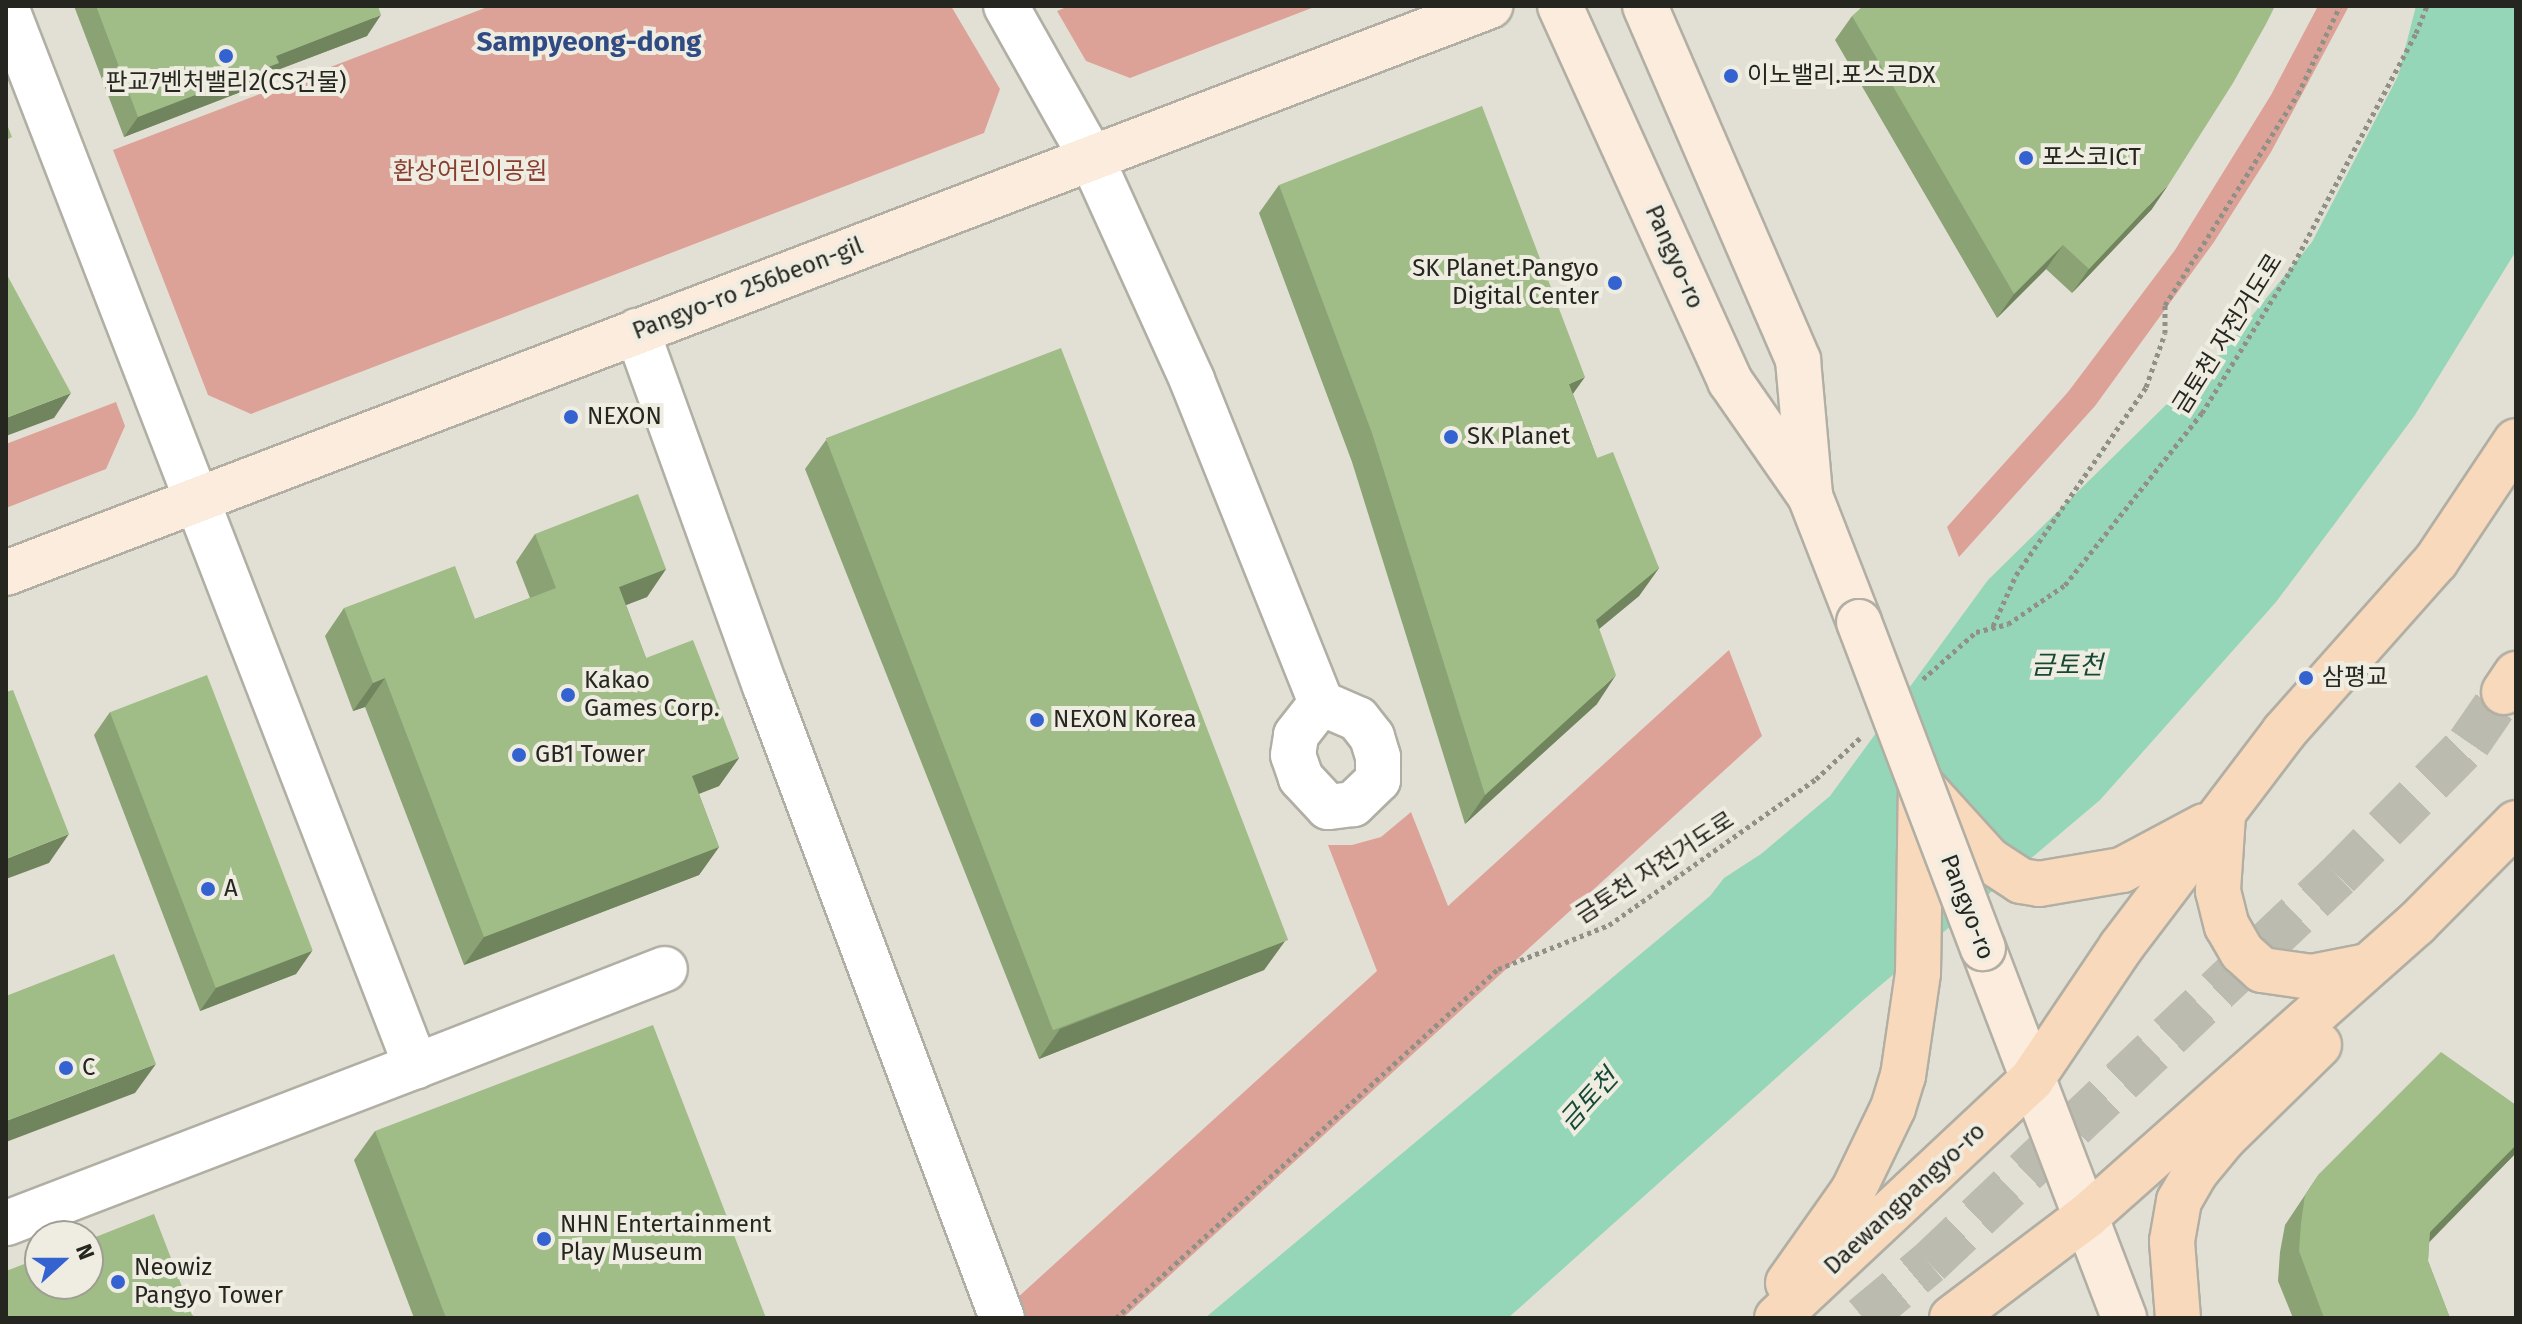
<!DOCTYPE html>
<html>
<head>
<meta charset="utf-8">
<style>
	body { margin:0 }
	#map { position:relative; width:2522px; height:1324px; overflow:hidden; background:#e2e0d4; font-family:"Fira Sans","Noto Sans KR",sans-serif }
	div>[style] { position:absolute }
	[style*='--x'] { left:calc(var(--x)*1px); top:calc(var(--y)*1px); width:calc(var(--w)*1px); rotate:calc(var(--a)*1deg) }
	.green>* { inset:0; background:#dda297 }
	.water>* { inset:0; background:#95d6b8 }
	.primary-tunnel>* { height:44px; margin-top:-22px; transform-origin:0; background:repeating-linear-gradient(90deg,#bcbbb0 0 44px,transparent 0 66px) }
	.path>* { height:5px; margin-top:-2.5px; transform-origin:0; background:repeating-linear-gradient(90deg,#919087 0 4px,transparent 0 8px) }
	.roads { filter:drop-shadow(2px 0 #b1afa4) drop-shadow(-2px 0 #b1afa4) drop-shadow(0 2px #b1afa4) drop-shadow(0 -2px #b1afa4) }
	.street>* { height:44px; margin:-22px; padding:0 22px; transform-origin:22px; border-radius:22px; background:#fff }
	.secondary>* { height:44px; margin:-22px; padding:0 22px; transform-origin:22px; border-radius:22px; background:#fcecdd }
	.primary>* { height:44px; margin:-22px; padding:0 22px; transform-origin:22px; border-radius:22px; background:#f9d9bb }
	.bridges { filter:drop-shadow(2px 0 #b1afa4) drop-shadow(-2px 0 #b1afa4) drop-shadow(0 2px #b1afa4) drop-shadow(0 -2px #b1afa4) }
	.secondary-bridge>* { height:44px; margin:-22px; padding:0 22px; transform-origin:22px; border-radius:22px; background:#fcecdd }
	.wall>* { inset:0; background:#8aa274 }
	.shaded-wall>* { inset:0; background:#70845e }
	.building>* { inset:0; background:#a0bc87; transform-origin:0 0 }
	.dots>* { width:22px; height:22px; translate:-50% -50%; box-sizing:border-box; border:4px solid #efede1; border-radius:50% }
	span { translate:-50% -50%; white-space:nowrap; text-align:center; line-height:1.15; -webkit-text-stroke:8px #efede1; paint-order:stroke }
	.poi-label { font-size:24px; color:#262621 }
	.left { translate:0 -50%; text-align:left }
	.right { translate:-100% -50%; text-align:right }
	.park-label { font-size:24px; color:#893c30 }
	.street-label { font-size:24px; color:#262621 }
	.water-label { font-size:26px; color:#154935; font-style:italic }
	.quarter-label { font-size:28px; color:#304a83; font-weight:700 }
	.frame { position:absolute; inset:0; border:8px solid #262621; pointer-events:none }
	.north { position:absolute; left:24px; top:1220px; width:80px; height:80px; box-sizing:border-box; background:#efede1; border:2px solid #9f9d94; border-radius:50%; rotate:69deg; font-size:22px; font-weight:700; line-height:32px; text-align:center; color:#262621 }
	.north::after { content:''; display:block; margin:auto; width:28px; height:36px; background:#3462d1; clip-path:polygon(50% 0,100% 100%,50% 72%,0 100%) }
</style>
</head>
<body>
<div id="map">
	<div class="green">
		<i style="clip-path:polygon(490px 6px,951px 6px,1000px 89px,984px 133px,251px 414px,208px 395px,113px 150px)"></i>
		<i style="clip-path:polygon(1069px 6px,1317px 6px,1130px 78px,1086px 61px,1057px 11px)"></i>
		<i style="clip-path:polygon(2318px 6px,2349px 6px,2271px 152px,2214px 242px,2095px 406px,1959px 557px,1947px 527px,2068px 392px,2175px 250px,2271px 95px)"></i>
		<i style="clip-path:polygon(116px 402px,125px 426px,106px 469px,6px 508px,6px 444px)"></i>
		<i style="clip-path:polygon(1729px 650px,1762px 736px,1123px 1318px,995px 1318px,1377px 971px,1328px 845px,1352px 845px,1381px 837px,1411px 812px,1448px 906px)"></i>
	</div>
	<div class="water">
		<i style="clip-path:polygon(2416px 6px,2516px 6px,2516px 251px,2415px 415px,2336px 522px,2276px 602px,2100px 800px,1862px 1001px,1508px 1318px,1205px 1318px,1710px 896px,1724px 878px,1761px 854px,1830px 796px,1988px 580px,2233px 339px,2312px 242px,2398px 76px)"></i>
	</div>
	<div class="primary-tunnel">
		<i style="--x:1863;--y:1318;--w:86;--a:-39.8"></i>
		<i style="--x:1929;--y:1263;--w:563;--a:-43.42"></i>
		<i style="--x:2338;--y:876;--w:187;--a:-45.4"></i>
		<i style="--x:2469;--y:743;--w:62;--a:-55.5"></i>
	</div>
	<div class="path">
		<i style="--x:1993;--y:626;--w:56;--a:-65.7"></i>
		<i style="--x:2016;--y:575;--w:229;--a:-55.3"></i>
		<i style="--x:2146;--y:387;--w:57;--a:-70.6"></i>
		<i style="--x:2165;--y:333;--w:28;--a:-90"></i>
		<i style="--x:2165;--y:305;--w:249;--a:-57.8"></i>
		<i style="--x:2298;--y:94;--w:98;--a:-64.5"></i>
		<i style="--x:1923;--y:679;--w:71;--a:-41.6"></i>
		<i style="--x:1976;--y:632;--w:33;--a:-14"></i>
		<i style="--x:2008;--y:624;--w:69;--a:-34.4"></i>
		<i style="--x:2065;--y:585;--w:220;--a:-51.5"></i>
		<i style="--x:2202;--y:413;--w:167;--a:-58.2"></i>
		<i style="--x:2290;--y:271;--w:269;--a:-62.1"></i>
		<i style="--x:2416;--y:33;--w:29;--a:-68"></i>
		<i style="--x:1116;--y:1318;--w:517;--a:-42.42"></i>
		<i style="--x:1498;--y:969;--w:119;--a:-21.6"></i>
		<i style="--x:1609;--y:925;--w:253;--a:-35.2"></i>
		<i style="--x:1816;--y:779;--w:60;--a:-43"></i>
	</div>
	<div class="roads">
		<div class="street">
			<i style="--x:1006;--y:6;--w:173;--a:60.6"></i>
			<i style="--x:1091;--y:157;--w:245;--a:65.6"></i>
			<i style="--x:1192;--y:380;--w:348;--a:68.2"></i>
			<i style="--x:1321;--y:703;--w:40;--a:23.4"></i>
			<i style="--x:1358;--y:719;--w:23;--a:52"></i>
			<i style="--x:1372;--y:737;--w:21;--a:73"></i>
			<i style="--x:1378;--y:757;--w:23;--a:90"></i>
			<i style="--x:1378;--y:780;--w:35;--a:136"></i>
			<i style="--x:1353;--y:804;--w:25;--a:173"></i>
			<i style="--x:1328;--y:807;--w:40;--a:-133"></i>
			<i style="--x:1301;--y:778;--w:24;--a:-109"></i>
			<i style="--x:1293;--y:755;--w:20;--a:-81"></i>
			<i style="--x:1296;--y:735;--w:41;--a:-52"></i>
			<i style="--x:6;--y:7;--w:1136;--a:68.84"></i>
			<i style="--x:416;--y:1066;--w:439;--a:159"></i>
			<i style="--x:637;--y:331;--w:377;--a:70.2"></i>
			<i style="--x:765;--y:686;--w:675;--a:69.44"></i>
			<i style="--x:416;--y:1066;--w:267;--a:-21.3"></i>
		</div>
		<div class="secondary">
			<i style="--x:1560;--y:6;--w:412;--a:65.6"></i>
			<i style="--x:1730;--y:381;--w:140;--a:55.2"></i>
			<i style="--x:1810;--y:496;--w:135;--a:68.7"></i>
			<i style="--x:1645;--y:6;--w:386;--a:66.6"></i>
			<i style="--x:1798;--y:360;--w:135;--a:84.9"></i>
			<i style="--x:6;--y:573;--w:1589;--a:-20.91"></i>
			<i style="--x:1983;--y:948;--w:396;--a:69.1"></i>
		</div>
		<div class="primary">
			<i style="--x:2504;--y:692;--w:22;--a:-56"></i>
			<i style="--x:1921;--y:785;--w:101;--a:47.8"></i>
			<i style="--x:1989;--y:860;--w:38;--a:33"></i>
			<i style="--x:2021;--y:881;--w:18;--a:9"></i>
			<i style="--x:2039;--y:884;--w:84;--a:-9.6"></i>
			<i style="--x:2122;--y:870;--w:93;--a:-28.2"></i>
			<i style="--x:2223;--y:815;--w:76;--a:93.8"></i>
			<i style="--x:2218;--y:891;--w:36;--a:76"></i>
			<i style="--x:2227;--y:926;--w:30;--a:60"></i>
			<i style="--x:2242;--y:952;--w:27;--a:42"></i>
			<i style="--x:2262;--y:970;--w:49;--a:8.1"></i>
			<i style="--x:2311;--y:977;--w:53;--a:-10.9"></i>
			<i style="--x:1788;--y:1283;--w:113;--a:-54.8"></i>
			<i style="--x:1853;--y:1191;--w:92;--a:-64.3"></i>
			<i style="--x:1893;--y:1108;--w:34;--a:-73"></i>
			<i style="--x:1903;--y:1076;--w:104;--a:-81.7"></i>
			<i style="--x:1918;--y:973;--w:188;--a:-89.1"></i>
			<i style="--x:1777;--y:1318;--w:349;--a:-43.1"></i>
			<i style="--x:2032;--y:1079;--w:159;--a:-56"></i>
			<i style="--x:2121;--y:947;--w:270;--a:-52.8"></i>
			<i style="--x:2284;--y:732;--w:229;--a:-48.4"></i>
			<i style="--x:2436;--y:561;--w:144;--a:-56.3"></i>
			<i style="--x:1952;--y:1318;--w:169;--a:-37.1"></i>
			<i style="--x:2087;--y:1216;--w:440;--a:-41.6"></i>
			<i style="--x:2416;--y:924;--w:142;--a:-45.3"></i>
			<i style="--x:2178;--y:1318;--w:77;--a:-94.5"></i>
			<i style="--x:2172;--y:1241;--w:41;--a:-80.1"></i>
			<i style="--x:2179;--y:1201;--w:32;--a:-60"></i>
			<i style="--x:2195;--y:1173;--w:45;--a:-50.4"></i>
			<i style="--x:2224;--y:1138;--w:133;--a:-44.4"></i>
		</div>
	</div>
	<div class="bridges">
		<div class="secondary-bridge">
			<i style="--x:1859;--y:622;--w:349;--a:69.2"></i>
		</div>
	</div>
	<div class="wall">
		<i style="clip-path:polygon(74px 6px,378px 6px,367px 36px,272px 72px,264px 83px,124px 137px)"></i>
		<i style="clip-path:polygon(1852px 16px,2152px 209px,2072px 293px,2046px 269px,1997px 318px,1835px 40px)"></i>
		<i style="clip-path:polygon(1279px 185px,1573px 394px,1597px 458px,1659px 568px,1639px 596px,1599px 629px,1597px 704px,1465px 824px,1352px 462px,1259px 213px)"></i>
		<i style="clip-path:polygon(826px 440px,1285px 941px,1264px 970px,1039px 1059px,805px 469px)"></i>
		<i style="clip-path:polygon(535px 534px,666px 569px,647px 597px,626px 605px,646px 658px,739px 758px,719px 786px,699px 794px,719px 847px,699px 875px,464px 965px,365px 707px,353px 711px,325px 636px,344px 608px,475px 619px,530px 598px,516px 562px)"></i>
		<i style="clip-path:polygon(110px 712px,312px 951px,296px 974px,200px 1011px,94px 735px)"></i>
		<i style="clip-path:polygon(2516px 1105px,2516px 1153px,2429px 1241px,2428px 1261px,2450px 1318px,2293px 1318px,2278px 1281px,2280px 1252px,2285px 1225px,2319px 1174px)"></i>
		<i style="clip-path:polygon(375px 1131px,766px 1318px,414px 1318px,354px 1160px)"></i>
	</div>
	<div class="shaded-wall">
		<i style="clip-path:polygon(381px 15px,367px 36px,272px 72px,264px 83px,124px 137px,138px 117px,276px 56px)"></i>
		<i style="clip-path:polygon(2169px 184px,2152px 209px,2072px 293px,2089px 269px)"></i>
		<i style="clip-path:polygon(2063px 245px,2046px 269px,1997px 318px,2014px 294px)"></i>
		<i style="clip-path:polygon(1585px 377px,1565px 405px,1569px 384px)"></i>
		<i style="clip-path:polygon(71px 393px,54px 418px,6px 436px,6px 418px)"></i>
		<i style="clip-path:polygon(1659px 568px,1639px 596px,1576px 648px,1596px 620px)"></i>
		<i style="clip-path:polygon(666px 569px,647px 597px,600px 615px,619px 587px)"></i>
		<i style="clip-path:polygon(1616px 675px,1597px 704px,1465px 824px,1485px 795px)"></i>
		<i style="clip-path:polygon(385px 678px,365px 707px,353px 711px,373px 683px)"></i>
		<i style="clip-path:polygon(739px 758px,719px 786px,672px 804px,692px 776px)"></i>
		<i style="clip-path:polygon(69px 834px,49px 863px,6px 879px,6px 859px)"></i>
		<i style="clip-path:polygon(719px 847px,699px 875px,464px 965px,484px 937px)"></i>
		<i style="clip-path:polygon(1285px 941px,1264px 970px,1039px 1059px,1060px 1029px)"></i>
		<i style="clip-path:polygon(312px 951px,296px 974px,200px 1011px,216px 988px)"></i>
		<i style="clip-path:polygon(156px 1064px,135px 1093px,6px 1142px,6px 1121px)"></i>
		<i style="clip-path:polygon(2516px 1145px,2516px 1153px,2410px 1262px,2430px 1232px)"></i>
	</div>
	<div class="building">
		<i style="clip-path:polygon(96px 6px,378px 6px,381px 15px,276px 56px,279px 63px,138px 117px)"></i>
		<i style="clip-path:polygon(1863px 6px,2275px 6px,2266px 24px,2233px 83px,2169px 184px,2089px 269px,2063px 245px,2014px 294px,1852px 16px)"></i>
		<i style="clip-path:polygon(1482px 106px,1585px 377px,1569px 384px,1597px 458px,1613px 452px,1659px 568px,1596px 620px,1616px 675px,1485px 795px,1372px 433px,1279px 185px)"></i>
		<i style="clip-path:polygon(6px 122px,12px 137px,6px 140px)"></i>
		<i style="clip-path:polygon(6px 273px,71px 393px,6px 418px)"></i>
		<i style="left:1061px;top:348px;width:634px;height:252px;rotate:69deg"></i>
		<i style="clip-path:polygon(638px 494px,666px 569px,619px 587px,646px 658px,693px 640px,739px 758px,692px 776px,719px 847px,484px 937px,385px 678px,373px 683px,344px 608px,455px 566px,475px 619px,556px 588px,535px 534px)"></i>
		<i style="left:207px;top:675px;width:295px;height:104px;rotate:69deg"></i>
		<i style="clip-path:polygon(13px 690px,69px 834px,6px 859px,6px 692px)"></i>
		<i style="clip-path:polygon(114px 954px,156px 1064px,6px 1121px,6px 996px)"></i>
		<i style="clip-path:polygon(653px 1025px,766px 1318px,446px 1318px,375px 1131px)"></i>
		<i style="clip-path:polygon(2441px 1052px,2516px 1105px,2516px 1145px,2430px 1232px,2428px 1261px,2450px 1318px,2324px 1318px,2299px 1251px,2301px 1223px,2305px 1195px,2319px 1174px)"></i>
		<i style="clip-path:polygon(154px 1214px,194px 1318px,6px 1318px,6px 1271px,40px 1258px,40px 1284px,88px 1284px,88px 1240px)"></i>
	</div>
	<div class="dots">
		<i style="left:226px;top:56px;background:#3462d1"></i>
		<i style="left:1731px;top:76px;background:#3462d1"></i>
		<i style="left:2026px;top:158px;background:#3462d1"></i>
		<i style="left:1615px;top:283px;background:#3462d1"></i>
		<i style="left:571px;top:417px;background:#3462d1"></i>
		<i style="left:1451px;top:437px;background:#3462d1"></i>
		<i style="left:2306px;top:678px;background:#3462d1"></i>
		<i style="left:568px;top:695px;background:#3462d1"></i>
		<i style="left:1037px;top:720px;background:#3462d1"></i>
		<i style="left:519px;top:755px;background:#3462d1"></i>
		<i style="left:208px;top:889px;background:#3462d1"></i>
		<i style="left:66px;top:1068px;background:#3462d1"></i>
		<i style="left:544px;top:1239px;background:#3462d1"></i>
		<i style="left:118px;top:1282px;background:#3462d1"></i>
	</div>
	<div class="poi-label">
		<span class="left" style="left:1747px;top:76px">이노밸리.포스코DX</span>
		<span style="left:226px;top:83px">판교7벤처밸리2(CS건물)</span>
		<span class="left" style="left:2042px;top:158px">포스코ICT</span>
		<span class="right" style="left:1599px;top:283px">SK Planet.Pangyo<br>Digital Center</span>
		<span class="left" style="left:587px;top:417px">NEXON</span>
		<span class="left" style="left:1467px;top:437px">SK Planet</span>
		<span class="left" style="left:2322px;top:678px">삼평교</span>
		<span class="left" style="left:584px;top:695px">Kakao<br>Games Corp.</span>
		<span class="left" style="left:1053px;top:720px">NEXON Korea</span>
		<span class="left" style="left:535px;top:755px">GB1 Tower</span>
		<span class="left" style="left:224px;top:889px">A</span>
		<span class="left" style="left:82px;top:1068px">C</span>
		<span class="left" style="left:560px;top:1239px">NHN Entertainment<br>Play Museum</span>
		<span class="left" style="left:134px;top:1282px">Neowiz<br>Pangyo Tower</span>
	</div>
	<div class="park-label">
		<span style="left:470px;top:172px">환상어린이공원</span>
	</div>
	<div class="street-label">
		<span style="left:1674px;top:257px;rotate:66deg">Pangyo-ro</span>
		<span style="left:748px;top:289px;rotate:-21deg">Pangyo-ro 256beon-gil</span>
		<span style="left:2228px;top:334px;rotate:-58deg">금토천 자전거도로</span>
		<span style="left:1655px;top:868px;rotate:-33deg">금토천 자전거도로</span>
		<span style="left:1967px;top:907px;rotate:69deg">Pangyo-ro</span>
		<span style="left:1905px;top:1199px;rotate:-43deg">Daewangpangyo-ro</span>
	</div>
	<div class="water-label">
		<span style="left:2067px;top:666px">금토천</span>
		<span style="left:1589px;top:1100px;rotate:-48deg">금토천</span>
	</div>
	<div class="quarter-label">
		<span style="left:589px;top:42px">Sampyeong-dong</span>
	</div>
	<div class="frame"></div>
	<div class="north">N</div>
</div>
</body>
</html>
